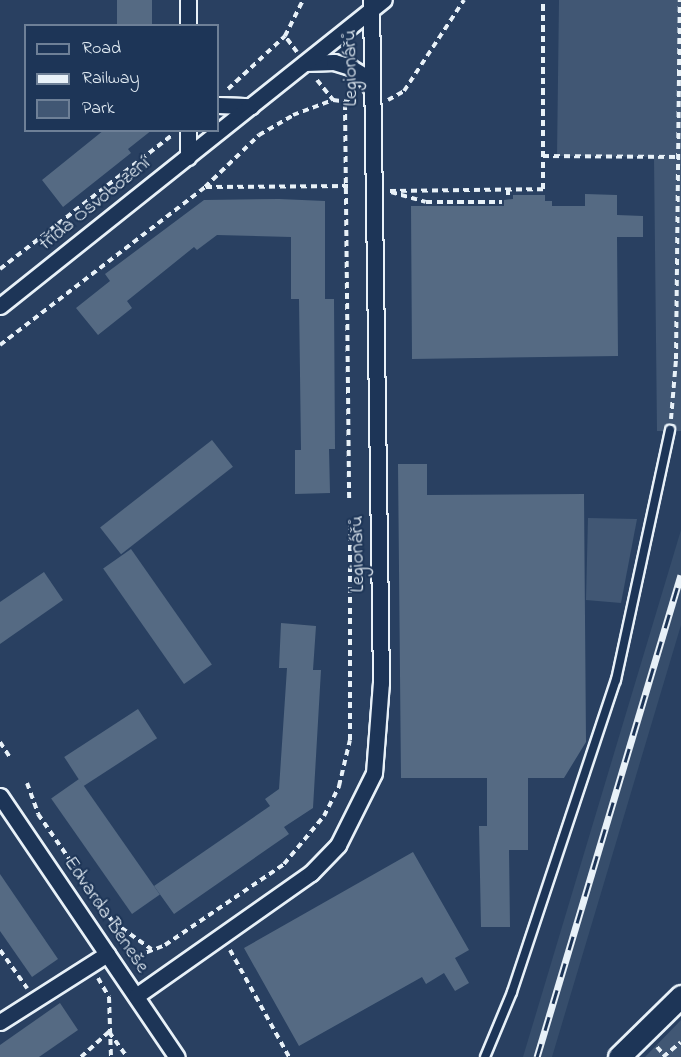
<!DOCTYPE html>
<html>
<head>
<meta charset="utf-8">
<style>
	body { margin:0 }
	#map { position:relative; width:681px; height:1057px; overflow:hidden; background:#294061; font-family:"Indie Flower",sans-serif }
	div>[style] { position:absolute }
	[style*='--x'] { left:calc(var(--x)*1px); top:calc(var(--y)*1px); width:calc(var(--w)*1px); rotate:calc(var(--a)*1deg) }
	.built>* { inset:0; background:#364d6b }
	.green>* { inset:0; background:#415774 }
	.building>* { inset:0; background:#556a83; transform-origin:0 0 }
	.path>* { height:4px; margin-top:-2px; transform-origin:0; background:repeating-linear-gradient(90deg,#e8f1f8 0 6px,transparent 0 10.5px) }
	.roads { filter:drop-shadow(2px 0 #e8f1f8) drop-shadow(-2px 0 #e8f1f8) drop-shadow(0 2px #e8f1f8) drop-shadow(0 -2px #e8f1f8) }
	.lane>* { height:8px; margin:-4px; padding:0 4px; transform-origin:4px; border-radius:4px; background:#1d3557 }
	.street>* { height:15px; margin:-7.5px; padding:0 7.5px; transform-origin:7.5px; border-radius:7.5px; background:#1d3557 }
	.secondary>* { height:21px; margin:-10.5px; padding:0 10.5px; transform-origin:10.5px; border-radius:10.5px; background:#1d3557 }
	.rail>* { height:7px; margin-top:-3.5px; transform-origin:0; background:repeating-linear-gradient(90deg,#1d3557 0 14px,#e8f1f8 0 28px); box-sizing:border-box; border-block:2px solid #e8f1f8 }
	span { translate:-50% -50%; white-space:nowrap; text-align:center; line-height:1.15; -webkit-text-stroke:4.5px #1d3557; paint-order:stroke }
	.street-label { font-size:20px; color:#e8f1f8 }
	.legend { position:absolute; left:24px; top:24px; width:195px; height:108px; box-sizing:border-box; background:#1d3557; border:2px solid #6e8097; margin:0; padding:8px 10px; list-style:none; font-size:18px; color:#e8f1f8 }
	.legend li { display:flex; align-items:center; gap:12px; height:30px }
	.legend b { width:30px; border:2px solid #6e8097 }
</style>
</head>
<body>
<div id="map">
	<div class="built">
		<i style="clip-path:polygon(681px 530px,681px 625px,552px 1057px,523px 1057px)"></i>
	</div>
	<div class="green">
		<i style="clip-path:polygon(559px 0,681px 0,681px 431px,657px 431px,654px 157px,557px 156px)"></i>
		<i style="clip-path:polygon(588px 518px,637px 519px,621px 603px,586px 600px)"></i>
		<i style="clip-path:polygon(681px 1020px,681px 1057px,645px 1057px)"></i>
	</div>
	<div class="building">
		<i style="left:117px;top:0;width:35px;height:26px"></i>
		<i style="clip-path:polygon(104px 130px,152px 130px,128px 149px,131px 153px,63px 207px,42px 180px)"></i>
		<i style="clip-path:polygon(585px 194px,617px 195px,617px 215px,643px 216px,643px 237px,617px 237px,618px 356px,412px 359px,411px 206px,504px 206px,504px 200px,513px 199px,513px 195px,545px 195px,545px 201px,552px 201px,552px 206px,585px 206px)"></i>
		<i style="clip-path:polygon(279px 199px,325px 201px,325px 299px,334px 299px,335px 449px,329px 449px,330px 493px,295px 494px,295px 450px,301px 450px,299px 299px,291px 299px,291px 237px,217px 235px,197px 250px,194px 247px,127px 301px,132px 308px,98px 335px,76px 308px,110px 281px,105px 274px,204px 200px)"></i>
		<i style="left:212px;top:440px;width:34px;height:142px;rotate:52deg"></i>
		<i style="clip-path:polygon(398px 464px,427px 464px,427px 495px,584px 494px,586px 742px,564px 778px,528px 778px,528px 850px,509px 850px,510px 927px,481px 927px,479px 826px,487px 826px,487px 778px,401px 778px)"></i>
		<i style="left:131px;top:549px;width:141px;height:34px;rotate:55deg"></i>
		<i style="clip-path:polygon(44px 572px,63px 600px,0 644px,0 602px)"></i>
		<i style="clip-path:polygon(281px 623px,316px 626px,313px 670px,321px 670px,313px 808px,284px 827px,289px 834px,174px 914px,154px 886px,270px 806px,265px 799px,279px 789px,287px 668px,279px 668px)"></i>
		<i style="left:138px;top:709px;width:35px;height:88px;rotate:57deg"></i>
		<i style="left:79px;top:779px;width:141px;height:34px;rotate:55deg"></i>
		<i style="clip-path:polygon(413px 852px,469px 950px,455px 958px,469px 983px,455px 991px,444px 973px,426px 984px,422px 977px,299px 1046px,244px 948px)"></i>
		<i style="clip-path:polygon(0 874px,58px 959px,32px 977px,0 931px)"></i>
		<i style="clip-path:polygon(60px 1003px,78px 1030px,39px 1057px,0 1057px,0 1045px)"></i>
	</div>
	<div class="path">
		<i style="--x:297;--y:52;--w:20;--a:-127"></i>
		<i style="--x:285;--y:36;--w:40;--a:-63.4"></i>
		<i style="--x:317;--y:80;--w:26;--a:51"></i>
		<i style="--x:228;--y:89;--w:78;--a:-42.9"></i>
		<i style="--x:388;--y:100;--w:18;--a:-29"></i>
		<i style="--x:404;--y:91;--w:109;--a:-56.6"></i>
		<i style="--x:345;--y:104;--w:394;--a:89.4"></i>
		<i style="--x:543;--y:156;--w:135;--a:0.4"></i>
		<i style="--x:206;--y:187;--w:142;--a:-0.4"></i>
		<i style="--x:508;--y:189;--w:10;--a:90"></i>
		<i style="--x:390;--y:191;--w:153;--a:-0.7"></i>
		<i style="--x:543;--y:189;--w:189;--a:-90"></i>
		<i style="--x:391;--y:192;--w:36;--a:16"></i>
		<i style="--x:426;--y:202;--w:76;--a:0"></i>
		<i style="--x:0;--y:269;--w:218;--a:-37.9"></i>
		<i style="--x:0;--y:345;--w:259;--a:-37.6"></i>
		<i style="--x:205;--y:187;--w:75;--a:-43.9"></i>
		<i style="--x:259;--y:135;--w:39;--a:-30"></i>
		<i style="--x:293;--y:115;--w:43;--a:-20.6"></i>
		<i style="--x:333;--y:100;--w:24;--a:7"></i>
		<i style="--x:671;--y:419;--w:60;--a:-85.2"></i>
		<i style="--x:676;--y:359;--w:359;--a:-89.4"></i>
		<i style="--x:0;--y:742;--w:17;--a:57"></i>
		<i style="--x:27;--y:783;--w:33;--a:70"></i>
		<i style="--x:38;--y:814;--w:131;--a:55.2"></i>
		<i style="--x:113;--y:922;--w:47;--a:35.4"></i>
		<i style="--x:0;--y:950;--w:47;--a:54.6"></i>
		<i style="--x:230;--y:950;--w:122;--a:61.1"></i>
		<i style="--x:137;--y:956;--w:30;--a:-21"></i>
		<i style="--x:165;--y:945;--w:144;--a:-34.2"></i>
		<i style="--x:284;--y:864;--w:62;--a:-50.2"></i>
		<i style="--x:324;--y:816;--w:34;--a:-63"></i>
		<i style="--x:339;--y:786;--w:47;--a:-76.6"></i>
		<i style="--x:350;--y:740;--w:220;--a:-90"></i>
		<i style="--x:98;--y:978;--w:22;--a:60"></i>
		<i style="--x:109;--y:997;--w:60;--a:88.1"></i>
		<i style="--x:657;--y:1047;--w:12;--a:48"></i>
		<i style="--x:81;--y:1057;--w:38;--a:-42"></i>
		<i style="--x:109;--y:1032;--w:31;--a:54"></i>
		<i style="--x:663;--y:1057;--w:23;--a:-40"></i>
	</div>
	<div class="roads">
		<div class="lane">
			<i style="--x:485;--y:1057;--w:70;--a:-67.4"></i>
			<i style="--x:512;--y:992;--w:329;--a:-71.6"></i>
			<i style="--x:616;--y:680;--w:256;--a:-77.8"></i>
		</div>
		<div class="street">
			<i style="--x:188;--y:26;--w:26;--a:-90"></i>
			<i style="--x:305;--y:63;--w:29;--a:-2"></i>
			<i style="--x:334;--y:62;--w:17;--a:17"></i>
			<i style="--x:350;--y:67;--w:15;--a:32"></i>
			<i style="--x:363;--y:75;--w:17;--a:59"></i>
			<i style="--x:218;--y:105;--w:33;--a:2"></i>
			<i style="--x:188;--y:157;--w:27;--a:-90"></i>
			<i style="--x:0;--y:306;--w:491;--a:-38.6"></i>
			<i style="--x:0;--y:796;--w:315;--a:55.9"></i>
			<i style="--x:136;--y:996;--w:214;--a:-35.1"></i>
			<i style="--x:311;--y:873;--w:39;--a:-46"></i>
			<i style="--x:338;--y:845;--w:80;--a:-63.4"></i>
			<i style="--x:374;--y:773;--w:90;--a:-85.6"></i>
			<i style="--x:381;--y:683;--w:683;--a:-90.84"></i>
			<i style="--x:0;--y:1022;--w:127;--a:-32.4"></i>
		</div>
		<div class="secondary">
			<i style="--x:619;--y:1057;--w:87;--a:-44.5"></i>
		</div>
	</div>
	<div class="rail">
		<i style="--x:537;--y:1057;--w:503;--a:-73.37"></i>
	</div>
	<div class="street-label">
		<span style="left:351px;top:68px;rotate:-91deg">Legionářů</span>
		<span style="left:95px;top:204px;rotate:-39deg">třída Osvobození</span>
		<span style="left:358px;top:554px;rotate:-91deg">Legionářů</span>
		<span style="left:106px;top:915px;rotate:56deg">Edvarda Beneše</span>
	</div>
	<ul class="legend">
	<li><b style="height:8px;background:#1d3557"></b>Road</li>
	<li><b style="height:8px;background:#e8f1f8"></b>Railway</li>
	<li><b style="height:16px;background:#415774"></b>Park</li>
	</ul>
</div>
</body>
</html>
